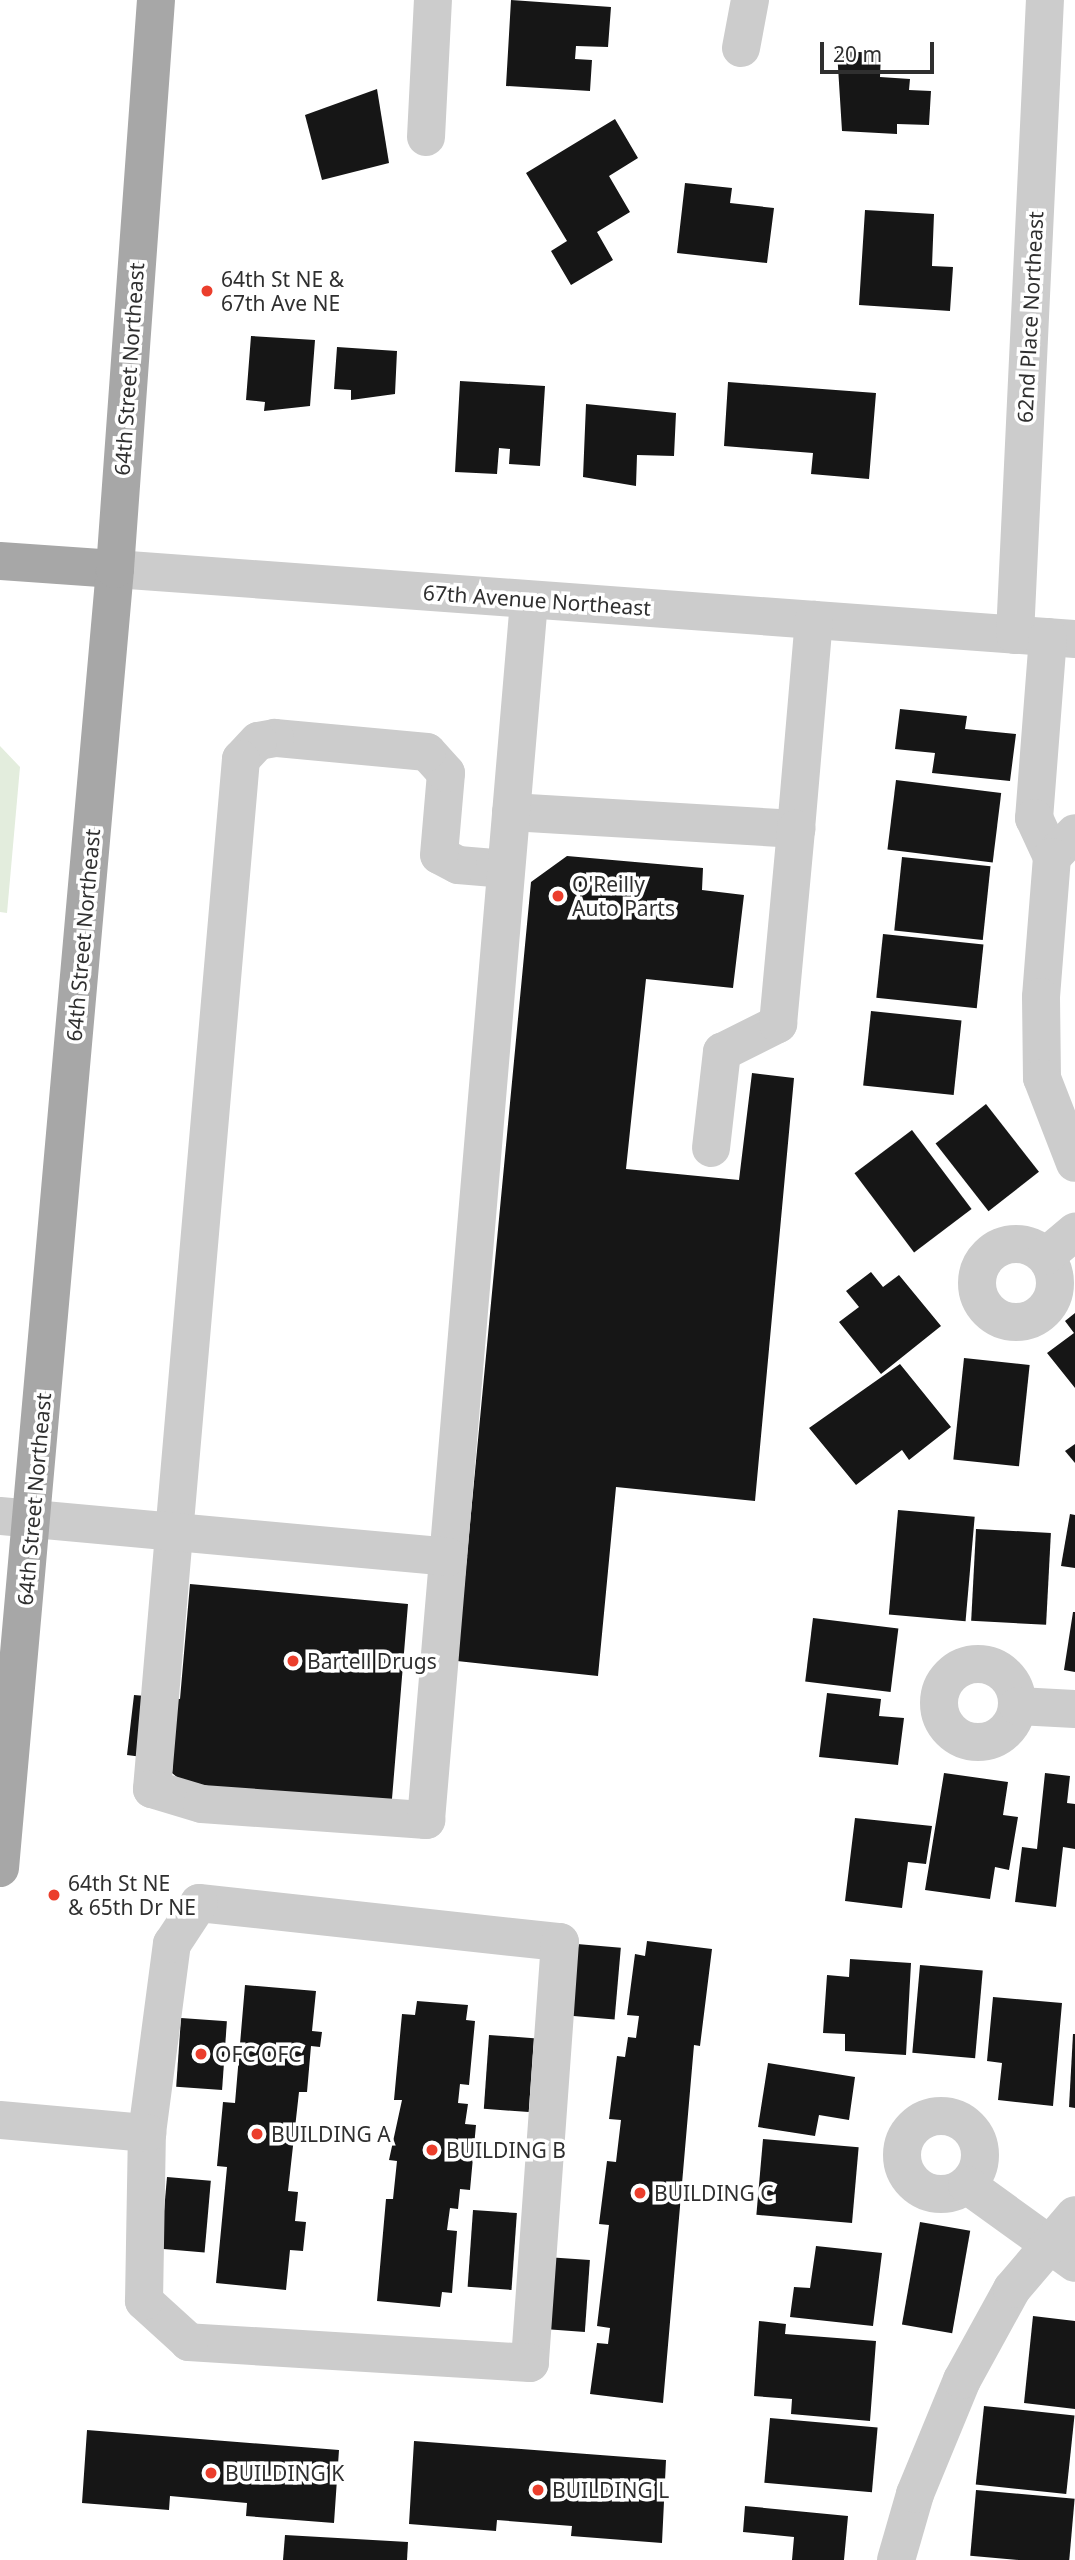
<!DOCTYPE html>
<html>
<head>
<meta charset="utf-8">
<style>
	body { margin:0 }
	#map { position:relative; width:1075px; height:2560px; overflow:hidden; background:#fff; font-family:"Noto Sans",sans-serif }
	div>[style] { position:absolute }
	[style*='--x'] { left:calc(var(--x)*1px); top:calc(var(--y)*1px); width:calc(var(--w)*1px); rotate:calc(var(--a)*1deg) }
	.green>* { inset:0; background:#e3eddd }
	.building>* { inset:0; background:#161616; transform-origin:0 0 }
	.minor>* { height:38px; margin:-19px; padding:0 19px; transform-origin:19px; border-radius:19px; background:#ccc }
	.minor>.ring { margin:-19px; padding:0; box-sizing:content-box; background:none; border:38px solid #ccc; border-radius:50% }
	.major>* { height:38px; margin:-19px; padding:0 19px; transform-origin:19px; border-radius:19px; background:#a7a7a7 }
	.dots>* { width:19px; height:19px; translate:-50% -50%; box-sizing:border-box; border:4px solid #fff; border-radius:50% }
	span { translate:-50% -50%; white-space:nowrap; text-align:center; line-height:1.15; -webkit-text-stroke:7px #fff; paint-order:stroke }
	.poi-label { font-size:21px; color:#2f2f2f }
	.left { translate:0 -50%; text-align:left }
	.street-label { font-size:21px; color:#2f2f2f }
	.scale { position:absolute; left:820px; top:42px; width:114px; height:32px; box-sizing:border-box; border:4px solid #2f2f2f; border-top:0; padding-left:9px; font-size:21px; line-height:24px; white-space:nowrap; color:#2f2f2f; -webkit-text-stroke:5px #fff; paint-order:stroke }
</style>
</head>
<body>
<div id="map">
	<div class="green">
		<i style="clip-path:polygon(0 746px,20px 767px,7px 913px,0 912px)"></i>
	</div>
	<div class="building">
		<i style="clip-path:polygon(511px 0,611px 7px,608px 47px,576px 46px,575px 59px,592px 60px,590px 91px,506px 86px)"></i>
		<i style="clip-path:polygon(837px 51px,881px 53px,880px 77px,910px 79px,909px 90px,931px 91px,929px 125px,897px 124px,897px 134px,842px 131px)"></i>
		<i style="clip-path:polygon(377px 89px,389px 163px,322px 180px,305px 115px)"></i>
		<i style="clip-path:polygon(615px 119px,638px 158px,609px 176px,630px 212px,597px 232px,613px 260px,571px 285px,551px 251px,567px 241px,526px 173px)"></i>
		<i style="clip-path:polygon(685px 183px,732px 188px,730px 203px,774px 208px,767px 263px,677px 253px)"></i>
		<i style="clip-path:polygon(865px 210px,934px 214px,932px 266px,953px 267px,950px 311px,859px 305px)"></i>
		<i style="clip-path:polygon(251px 336px,315px 340px,310px 406px,264px 411px,265px 402px,246px 400px)"></i>
		<i style="clip-path:polygon(337px 347px,397px 351px,395px 394px,351px 400px,351px 390px,334px 389px)"></i>
		<i style="clip-path:polygon(460px 381px,545px 386px,540px 466px,509px 464px,510px 449px,499px 448px,497px 474px,455px 472px)"></i>
		<i style="clip-path:polygon(728px 382px,876px 393px,869px 479px,811px 474px,813px 453px,724px 446px)"></i>
		<i style="clip-path:polygon(586px 404px,676px 413px,674px 456px,637px 455px,636px 486px,583px 477px)"></i>
		<i style="clip-path:polygon(900px 709px,967px 716px,965px 729px,1016px 734px,1010px 781px,932px 773px,935px 753px,895px 749px)"></i>
		<i style="left:896px;top:780px;width:106px;height:70px;rotate:7deg"></i>
		<i style="clip-path:polygon(567px 856px,703px 868px,702px 890px,744px 895px,733px 988px,646px 979px,626px 1169px,739px 1180px,752px 1073px,794px 1078px,755px 1501px,616px 1487px,598px 1676px,457px 1661px,531px 882px)"></i>
		<i style="left:902px;top:857px;width:89px;height:74px;rotate:6deg"></i>
		<i style="left:883px;top:934px;width:101px;height:64px;rotate:6deg"></i>
		<i style="left:871px;top:1011px;width:91px;height:75px;rotate:6deg"></i>
		<i style="left:986px;top:1104px;width:86px;height:64px;rotate:52deg"></i>
		<i style="left:912px;top:1130px;width:99px;height:72px;rotate:53deg"></i>
		<i style="clip-path:polygon(871px 1272px,883px 1287px,899px 1275px,941px 1326px,881px 1374px,839px 1322px,859px 1307px,846px 1291px)"></i>
		<i style="clip-path:polygon(1075px 1313px,1075px 1388px,1047px 1353px,1074px 1333px,1065px 1321px)"></i>
		<i style="left:964px;top:1358px;width:66px;height:102px;rotate:6deg"></i>
		<i style="clip-path:polygon(900px 1364px,951px 1427px,909px 1460px,902px 1450px,856px 1485px,809px 1428px)"></i>
		<i style="clip-path:polygon(1075px 1444px,1075px 1463px,1065px 1451px)"></i>
		<i style="left:898px;top:1510px;width:77px;height:105px;rotate:5deg"></i>
		<i style="clip-path:polygon(1070px 1514px,1075px 1515px,1075px 1568px,1061px 1566px)"></i>
		<i style="left:976px;top:1529px;width:75px;height:92px;rotate:3deg"></i>
		<i style="clip-path:polygon(190px 1584px,408px 1604px,391px 1811px,194px 1791px,172px 1773px,173px 1761px,127px 1755px,134px 1695px,180px 1699px)"></i>
		<i style="clip-path:polygon(1073px 1612px,1075px 1612px,1075px 1672px,1064px 1670px)"></i>
		<i style="left:813px;top:1618px;width:86px;height:64px;rotate:7deg"></i>
		<i style="clip-path:polygon(827px 1693px,881px 1699px,879px 1716px,904px 1718px,898px 1765px,819px 1757px)"></i>
		<i style="clip-path:polygon(944px 1773px,1008px 1782px,1003px 1815px,1018px 1817px,1009px 1870px,995px 1867px,990px 1899px,925px 1890px)"></i>
		<i style="clip-path:polygon(1045px 1773px,1070px 1776px,1067px 1803px,1075px 1804px,1075px 1849px,1063px 1847px,1056px 1907px,1015px 1902px,1022px 1847px,1037px 1849px)"></i>
		<i style="clip-path:polygon(855px 1818px,932px 1826px,926px 1864px,908px 1862px,902px 1908px,845px 1901px)"></i>
		<i style="clip-path:polygon(647px 1941px,712px 1949px,700px 2046px,694px 2045px,663px 2403px,590px 2394px,597px 2343px,608px 2344px,610px 2328px,597px 2326px,609px 2225px,599px 2224px,607px 2161px,616px 2162px,621px 2120px,609px 2119px,617px 2056px,625px 2057px,628px 2037px,636px 2038px,639px 2016px,627px 2015px,635px 1954px,645px 1956px)"></i>
		<i style="left:577px;top:1944px;width:44px;height:72px;rotate:5deg"></i>
		<i style="clip-path:polygon(850px 1959px,911px 1963px,906px 2055px,845px 2051px,845px 2034px,823px 2033px,827px 1975px,849px 1977px)"></i>
		<i style="left:920px;top:1965px;width:63px;height:88px;rotate:5deg"></i>
		<i style="clip-path:polygon(245px 1985px,316px 1991px,312px 2031px,322px 2032px,320px 2047px,311px 2046px,307px 2092px,299px 2092px,288px 2191px,298px 2192px,295px 2221px,306px 2222px,303px 2251px,290px 2250px,286px 2290px,216px 2283px,227px 2167px,217px 2166px,223px 2102px,235px 2103px)"></i>
		<i style="clip-path:polygon(993px 1997px,1062px 2003px,1053px 2106px,998px 2100px,1002px 2063px,987px 2061px)"></i>
		<i style="clip-path:polygon(417px 2001px,468px 2005px,466px 2020px,475px 2021px,469px 2085px,460px 2084px,458px 2103px,468px 2104px,465px 2124px,476px 2125px,470px 2190px,460px 2189px,458px 2209px,450px 2208px,447px 2230px,457px 2231px,452px 2293px,442px 2292px,440px 2307px,377px 2301px,386px 2199px,393px 2199px,397px 2161px,389px 2160px,402px 2100px,394px 2100px,402px 2014px,415px 2015px)"></i>
		<i style="left:181px;top:2018px;width:46px;height:69px;rotate:4deg"></i>
		<i style="clip-path:polygon(1073px 2034px,1075px 2034px,1075px 2108px,1069px 2107px)"></i>
		<i style="left:489px;top:2035px;width:45px;height:74px;rotate:4deg"></i>
		<i style="clip-path:polygon(768px 2063px,855px 2077px,849px 2120px,819px 2115px,815px 2136px,758px 2127px)"></i>
		<i style="left:763px;top:2139px;width:96px;height:76px;rotate:5deg"></i>
		<i style="left:167px;top:2177px;width:44px;height:72px;rotate:5deg"></i>
		<i style="left:473px;top:2210px;width:44px;height:77px;rotate:4deg"></i>
		<i style="left:920px;top:2222px;width:51px;height:104px;rotate:10deg"></i>
		<i style="clip-path:polygon(816px 2246px,882px 2253px,873px 2326px,790px 2317px,794px 2287px,810px 2288px)"></i>
		<i style="left:546px;top:2257px;width:44px;height:72px;rotate:4deg"></i>
		<i style="clip-path:polygon(1033px 2316px,1075px 2321px,1075px 2409px,1024px 2403px)"></i>
		<i style="clip-path:polygon(759px 2321px,786px 2324px,785px 2334px,876px 2341px,870px 2421px,791px 2414px,792px 2399px,754px 2396px)"></i>
		<i style="left:984px;top:2406px;width:91px;height:79px;rotate:6deg"></i>
		<i style="left:770px;top:2418px;width:108px;height:65px;rotate:5deg"></i>
		<i style="clip-path:polygon(87px 2430px,339px 2450px,334px 2523px,246px 2516px,247px 2503px,170px 2496px,169px 2510px,82px 2503px)"></i>
		<i style="clip-path:polygon(414px 2441px,666px 2460px,662px 2543px,571px 2536px,572px 2526px,497px 2520px,496px 2531px,409px 2524px)"></i>
		<i style="left:976px;top:2490px;width:99px;height:66px;rotate:5deg"></i>
		<i style="clip-path:polygon(745px 2506px,848px 2516px,844px 2560px,792px 2560px,794px 2537px,743px 2532px)"></i>
		<i style="clip-path:polygon(285px 2535px,408px 2542px,407px 2560px,283px 2560px)"></i>
	</div>
	<div class="minor">
		<i style="--x:741;--y:48;--w:49;--a:-79.4"></i>
		<i style="--x:426;--y:137;--w:137;--a:-87.1"></i>
		<i style="--x:115;--y:569;--w:963;--a:4.17"></i>
		<i style="--x:1015;--y:635;--w:636;--a:-87.3"></i>
		<i style="--x:1048;--y:637;--w:182;--a:94.4"></i>
		<i style="--x:1034;--y:818;--w:43;--a:65.2"></i>
		<i style="--x:1052;--y:857;--w:33;--a:-46"></i>
		<i style="--x:511;--y:812;--w:286;--a:3.4"></i>
		<i style="--x:796;--y:829;--w:210;--a:-85.1"></i>
		<i style="--x:1052;--y:857;--w:140;--a:94.5"></i>
		<i style="--x:1041;--y:997;--w:81;--a:89.3"></i>
		<i style="--x:1042;--y:1078;--w:91;--a:68.8"></i>
		<i style="--x:506;--y:869;--w:48;--a:-175.2"></i>
		<i style="--x:458;--y:865;--w:21;--a:-152"></i>
		<i style="--x:439;--y:855;--w:82;--a:-85.1"></i>
		<i style="--x:446;--y:773;--w:28;--a:-132"></i>
		<i style="--x:427;--y:752;--w:153;--a:-174.7"></i>
		<i style="--x:275;--y:738;--w:17;--a:170"></i>
		<i style="--x:258;--y:741;--w:25;--a:133"></i>
		<i style="--x:241;--y:759;--w:1034;--a:94.94"></i>
		<i style="--x:152;--y:1789;--w:52;--a:16.7"></i>
		<i style="--x:202;--y:1804;--w:225;--a:4.1"></i>
		<i style="--x:426;--y:1820;--w:1224;--a:-85.17"></i>
		<i style="--x:711;--y:1148;--w:97;--a:-83.5"></i>
		<i style="--x:722;--y:1052;--w:63;--a:-26.6"></i>
		<i style="--x:778;--y:1024;--w:196;--a:-84.7"></i>
		<i class="ring" style="left:977px;top:1244px;width:40px;height:40px"></i>
		<i style="--x:1046;--y:1256;--w:38;--a:-40"></i>
		<i style="--x:0;--y:1516;--w:450;--a:5.2"></i>
		<i class="ring" style="left:939px;top:1664px;width:40px;height:40px"></i>
		<i style="--x:1018;--y:1706;--w:57;--a:3"></i>
		<i style="--x:199;--y:1903;--w:363;--a:6.2"></i>
		<i style="--x:560;--y:1942;--w:422;--a:94.1"></i>
		<i style="--x:530;--y:2363;--w:342;--a:-176.5"></i>
		<i style="--x:189;--y:2342;--w:61;--a:-137.7"></i>
		<i style="--x:144;--y:2301;--w:168;--a:-89"></i>
		<i style="--x:147;--y:2133;--w:191;--a:-82.5"></i>
		<i style="--x:172;--y:1944;--w:49;--a:-56.6"></i>
		<i class="ring" style="left:902px;top:2116px;width:40px;height:40px"></i>
		<i style="--x:0;--y:2120;--w:148;--a:5.1"></i>
		<i style="--x:967;--y:2185;--w:133;--a:35.8"></i>
		<i style="--x:896;--y:2560;--w:69;--a:-73.9"></i>
		<i style="--x:915;--y:2494;--w:123;--a:-67.6"></i>
		<i style="--x:962;--y:2380;--w:104;--a:-61.2"></i>
		<i style="--x:1012;--y:2289;--w:97;--a:-49.6"></i>
	</div>
	<div class="major">
		<i style="--x:0;--y:561;--w:115;--a:4"></i>
		<i style="--x:0;--y:1868;--w:1304;--a:-84.94"></i>
		<i style="--x:115;--y:569;--w:570;--a:-85.88"></i>
	</div>
	<div class="dots">
		<i style="left:207px;top:291px;background:#eb3e2c"></i>
		<i style="left:558px;top:896px;background:#eb3e2c"></i>
		<i style="left:293px;top:1661px;background:#eb3e2c"></i>
		<i style="left:54px;top:1895px;background:#eb3e2c"></i>
		<i style="left:201px;top:2054px;background:#eb3e2c"></i>
		<i style="left:257px;top:2134px;background:#eb3e2c"></i>
		<i style="left:432px;top:2150px;background:#eb3e2c"></i>
		<i style="left:640px;top:2193px;background:#eb3e2c"></i>
		<i style="left:211px;top:2473px;background:#eb3e2c"></i>
		<i style="left:538px;top:2490px;background:#eb3e2c"></i>
	</div>
	<div class="poi-label">
		<span class="left" style="left:221px;top:291px">64th St NE &amp;<br>67th Ave NE</span>
		<span class="left" style="left:572px;top:896px">O'Reilly<br>Auto Parts</span>
		<span class="left" style="left:307px;top:1661px">Bartell Drugs</span>
		<span class="left" style="left:68px;top:1895px">64th St NE<br>&amp; 65th Dr NE</span>
		<span class="left" style="left:215px;top:2054px">OFC OFC</span>
		<span class="left" style="left:271px;top:2134px">BUILDING A</span>
		<span class="left" style="left:446px;top:2150px">BUILDING B</span>
		<span class="left" style="left:654px;top:2193px">BUILDING C</span>
		<span class="left" style="left:225px;top:2473px">BUILDING K</span>
		<span class="left" style="left:552px;top:2490px">BUILDING L</span>
	</div>
	<div class="street-label">
		<span style="left:1030px;top:317px;rotate:-87deg">62nd Place Northeast</span>
		<span style="left:129px;top:369px;rotate:-86deg">64th Street Northeast</span>
		<span style="left:537px;top:600px;rotate:4deg">67th Avenue Northeast</span>
		<span style="left:83px;top:935px;rotate:-85deg">64th Street Northeast</span>
		<span style="left:34px;top:1499px;rotate:-85deg">64th Street Northeast</span>
	</div>
	<div class="scale">20 m</div>
</div>
</body>
</html>
